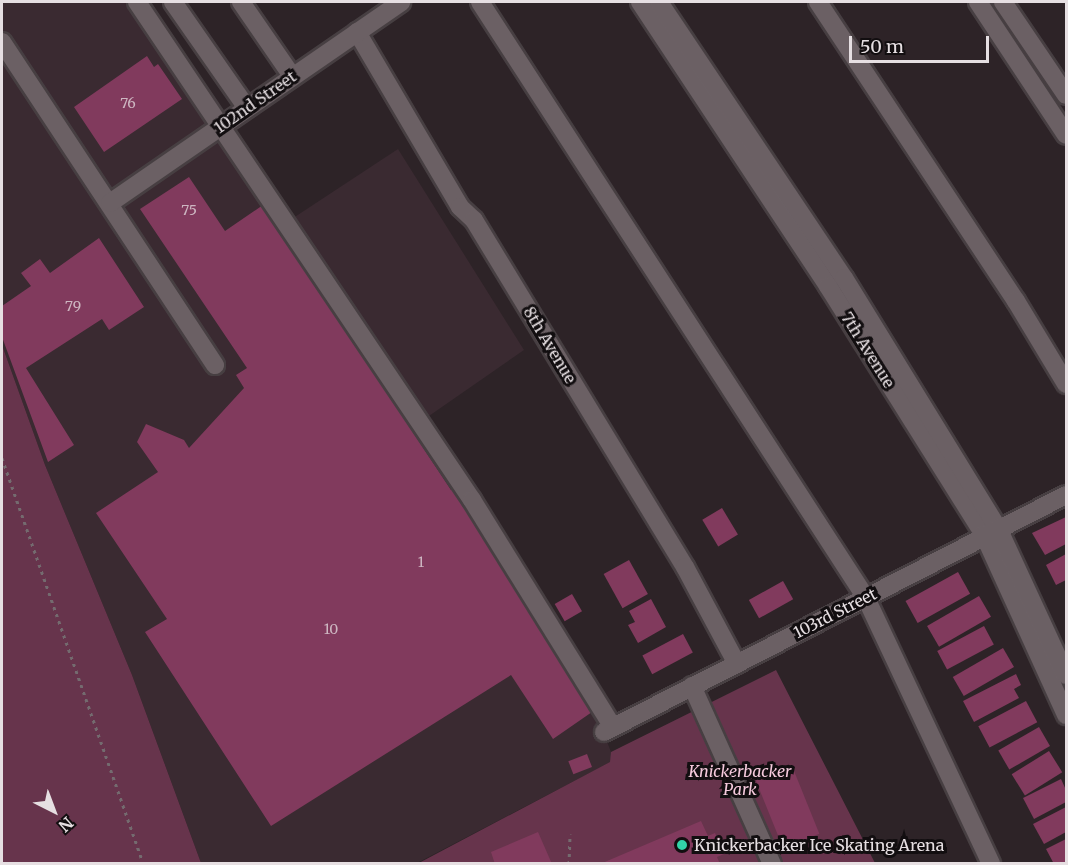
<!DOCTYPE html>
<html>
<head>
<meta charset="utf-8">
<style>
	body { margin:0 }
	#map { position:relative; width:1068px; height:865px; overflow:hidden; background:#2d2327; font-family:Merriweather,serif }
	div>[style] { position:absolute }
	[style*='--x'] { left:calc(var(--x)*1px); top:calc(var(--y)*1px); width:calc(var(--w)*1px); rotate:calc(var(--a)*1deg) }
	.built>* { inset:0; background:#3a2a31 }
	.green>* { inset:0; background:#67344c }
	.building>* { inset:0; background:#813a5d; transform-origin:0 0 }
	.path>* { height:3px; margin-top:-1.5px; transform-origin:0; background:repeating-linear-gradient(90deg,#746b6f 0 3px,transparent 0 7.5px) }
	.roads { filter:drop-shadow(2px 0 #473f42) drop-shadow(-2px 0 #473f42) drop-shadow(0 2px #473f42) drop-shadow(0 -2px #473f42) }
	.minor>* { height:18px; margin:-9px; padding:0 9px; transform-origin:9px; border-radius:9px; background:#6b6064 }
	.dots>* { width:16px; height:16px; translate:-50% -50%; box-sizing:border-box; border:3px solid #120e10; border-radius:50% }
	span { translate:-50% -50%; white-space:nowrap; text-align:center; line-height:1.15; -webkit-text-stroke:6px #120e10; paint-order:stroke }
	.number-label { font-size:14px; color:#cdb6c1 }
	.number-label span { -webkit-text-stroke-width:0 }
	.street-label { font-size:16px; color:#e6dfe2 }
	.park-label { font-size:16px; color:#f6cadd; font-style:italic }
	.poi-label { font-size:16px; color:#e6dfe2 }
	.left { translate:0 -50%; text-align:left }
	.frame { position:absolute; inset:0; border:3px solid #e6dfe2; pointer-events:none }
	.north { position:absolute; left:24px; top:781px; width:60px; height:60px; -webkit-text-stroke:4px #120e10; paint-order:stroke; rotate:138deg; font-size:16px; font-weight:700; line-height:24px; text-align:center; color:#e6dfe2 }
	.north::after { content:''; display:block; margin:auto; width:21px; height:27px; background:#e6dfe2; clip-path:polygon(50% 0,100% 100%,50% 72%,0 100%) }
	.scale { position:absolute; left:849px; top:36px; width:140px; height:27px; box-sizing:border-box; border:3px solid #e6dfe2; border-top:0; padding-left:8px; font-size:18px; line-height:21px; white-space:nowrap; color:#e6dfe2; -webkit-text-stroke:4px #120e10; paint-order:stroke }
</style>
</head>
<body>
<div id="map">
	<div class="built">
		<i style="clip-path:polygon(2px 2px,128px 2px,281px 226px,398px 149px,524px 350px,416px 425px,595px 710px,611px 752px,611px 762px,417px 863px,201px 863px,132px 675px,45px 465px,2px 345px)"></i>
	</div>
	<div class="green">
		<i style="clip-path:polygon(2px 345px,45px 465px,132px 675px,201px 863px,2px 863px)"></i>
		<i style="clip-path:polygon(776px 670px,875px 863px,417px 864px,610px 762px,611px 752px)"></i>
	</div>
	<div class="building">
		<i style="clip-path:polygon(147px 56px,154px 67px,158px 64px,182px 99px,104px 152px,74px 107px)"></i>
		<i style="clip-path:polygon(189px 177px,225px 231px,263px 205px,451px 490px,454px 489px,592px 712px,553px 739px,511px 675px,271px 826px,145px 632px,167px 619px,96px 513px,158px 472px,137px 442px,146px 424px,184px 440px,189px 448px,244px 388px,236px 375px,247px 368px,140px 209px)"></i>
		<i style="clip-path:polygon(99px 238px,144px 307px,109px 330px,102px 319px,26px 368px,74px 445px,48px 462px,2px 337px,2px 306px,31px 286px,21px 273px,40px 259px,50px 273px)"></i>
		<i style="left:722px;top:508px;width:31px;height:23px;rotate:59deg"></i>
		<i style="clip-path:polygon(1066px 517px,1066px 544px,1045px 555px,1032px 533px)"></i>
		<i style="clip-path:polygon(1066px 554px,1066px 580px,1056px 585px,1046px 565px)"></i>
		<i style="left:629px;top:560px;width:39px;height:29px;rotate:61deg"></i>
		<i style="left:958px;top:572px;width:25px;height:60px;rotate:61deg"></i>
		<i style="left:783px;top:581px;width:21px;height:39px;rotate:61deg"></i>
		<i style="left:572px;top:594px;width:20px;height:20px;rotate:60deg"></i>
		<i style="left:979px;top:596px;width:24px;height:60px;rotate:60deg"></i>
		<i style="clip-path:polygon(651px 599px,666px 627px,638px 643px,628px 625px,635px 622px,629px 611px)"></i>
		<i style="left:984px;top:626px;width:21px;height:53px;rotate:62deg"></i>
		<i style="left:683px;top:634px;width:21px;height:46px;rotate:62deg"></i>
		<i style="left:1003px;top:648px;width:22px;height:58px;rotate:60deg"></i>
		<i style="clip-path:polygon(1016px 674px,1021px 685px,1014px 689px,1019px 698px,974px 722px,963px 701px)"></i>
		<i style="left:1026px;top:701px;width:24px;height:54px;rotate:62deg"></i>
		<i style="left:1039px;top:727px;width:22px;height:47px;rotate:60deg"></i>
		<i style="left:1049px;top:751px;width:25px;height:44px;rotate:58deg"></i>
		<i style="left:587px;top:754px;width:14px;height:20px;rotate:69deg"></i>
		<i style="left:792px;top:766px;width:73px;height:39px;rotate:68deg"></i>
		<i style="clip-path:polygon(1061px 779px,1066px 790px,1066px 802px,1034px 819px,1023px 798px)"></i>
		<i style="clip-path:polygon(1066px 807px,1066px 832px,1044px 844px,1033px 824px)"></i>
		<i style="clip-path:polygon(701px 821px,708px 836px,715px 833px,724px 854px,717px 857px,720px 864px,600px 864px)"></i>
		<i style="clip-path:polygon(538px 832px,552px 864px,495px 864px,491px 852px)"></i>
		<i style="clip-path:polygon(1066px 839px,1066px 862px,1054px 864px,1046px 849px)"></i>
	</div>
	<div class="path">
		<i style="--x:2;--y:458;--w:430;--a:70.8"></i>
		<i style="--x:569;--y:864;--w:30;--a:-88"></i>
	</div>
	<div class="roads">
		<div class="minor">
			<i style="--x:137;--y:2;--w:600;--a:56.07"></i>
			<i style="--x:472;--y:500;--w:267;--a:58.2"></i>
			<i style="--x:173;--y:2;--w:129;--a:55.1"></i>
			<i style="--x:241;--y:2;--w:90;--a:55.4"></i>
			<i style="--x:480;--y:2;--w:710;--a:57.07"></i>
			<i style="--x:866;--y:598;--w:294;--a:64.8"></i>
			<i style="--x:640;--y:2;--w:341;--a:56.5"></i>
			<i style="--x:828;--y:286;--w:294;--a:57.9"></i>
			<i style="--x:984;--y:535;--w:198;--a:65.5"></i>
			<i style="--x:659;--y:2;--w:332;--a:56.2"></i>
			<i style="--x:844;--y:278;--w:294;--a:58.4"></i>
			<i style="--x:998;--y:528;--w:162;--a:65.2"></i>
			<i style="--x:818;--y:2;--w:359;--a:56.5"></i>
			<i style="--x:1016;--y:301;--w:97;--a:58.9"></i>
			<i style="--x:978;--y:2;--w:159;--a:56.5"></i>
			<i style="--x:1003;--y:2;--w:112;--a:55.9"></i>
			<i style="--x:357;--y:32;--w:203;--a:59.5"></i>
			<i style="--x:460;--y:207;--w:19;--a:43"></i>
			<i style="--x:474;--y:220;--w:406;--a:58.7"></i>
			<i style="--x:685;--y:567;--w:110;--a:61.8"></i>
			<i style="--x:2;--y:42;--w:387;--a:56.6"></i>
			<i style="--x:110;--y:203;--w:354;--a:-34.6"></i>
			<i style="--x:692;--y:686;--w:195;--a:65.8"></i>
			<i style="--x:604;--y:732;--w:519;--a:-27.16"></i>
		</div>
	</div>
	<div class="dots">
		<i style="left:682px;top:845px;background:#32d4a9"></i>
	</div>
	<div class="number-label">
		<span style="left:128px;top:103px">76</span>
		<span style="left:189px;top:210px">75</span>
		<span style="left:73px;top:306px">79</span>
		<span style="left:421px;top:562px">1</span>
		<span style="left:331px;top:629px">10</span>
	</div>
	<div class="street-label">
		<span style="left:255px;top:102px;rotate:-35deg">102nd Street</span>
		<span style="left:550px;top:345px;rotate:59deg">8th Avenue</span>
		<span style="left:868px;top:350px;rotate:58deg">7th Avenue</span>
		<span style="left:835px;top:613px;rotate:-27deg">103rd Street</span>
	</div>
	<div class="park-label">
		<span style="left:740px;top:780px">Knickerbacker<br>Park</span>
	</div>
	<div class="poi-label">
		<span class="left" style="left:694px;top:845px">Knickerbacker Ice Skating Arena</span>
	</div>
	<div class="frame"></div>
	<div class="north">N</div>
	<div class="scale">50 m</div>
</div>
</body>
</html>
